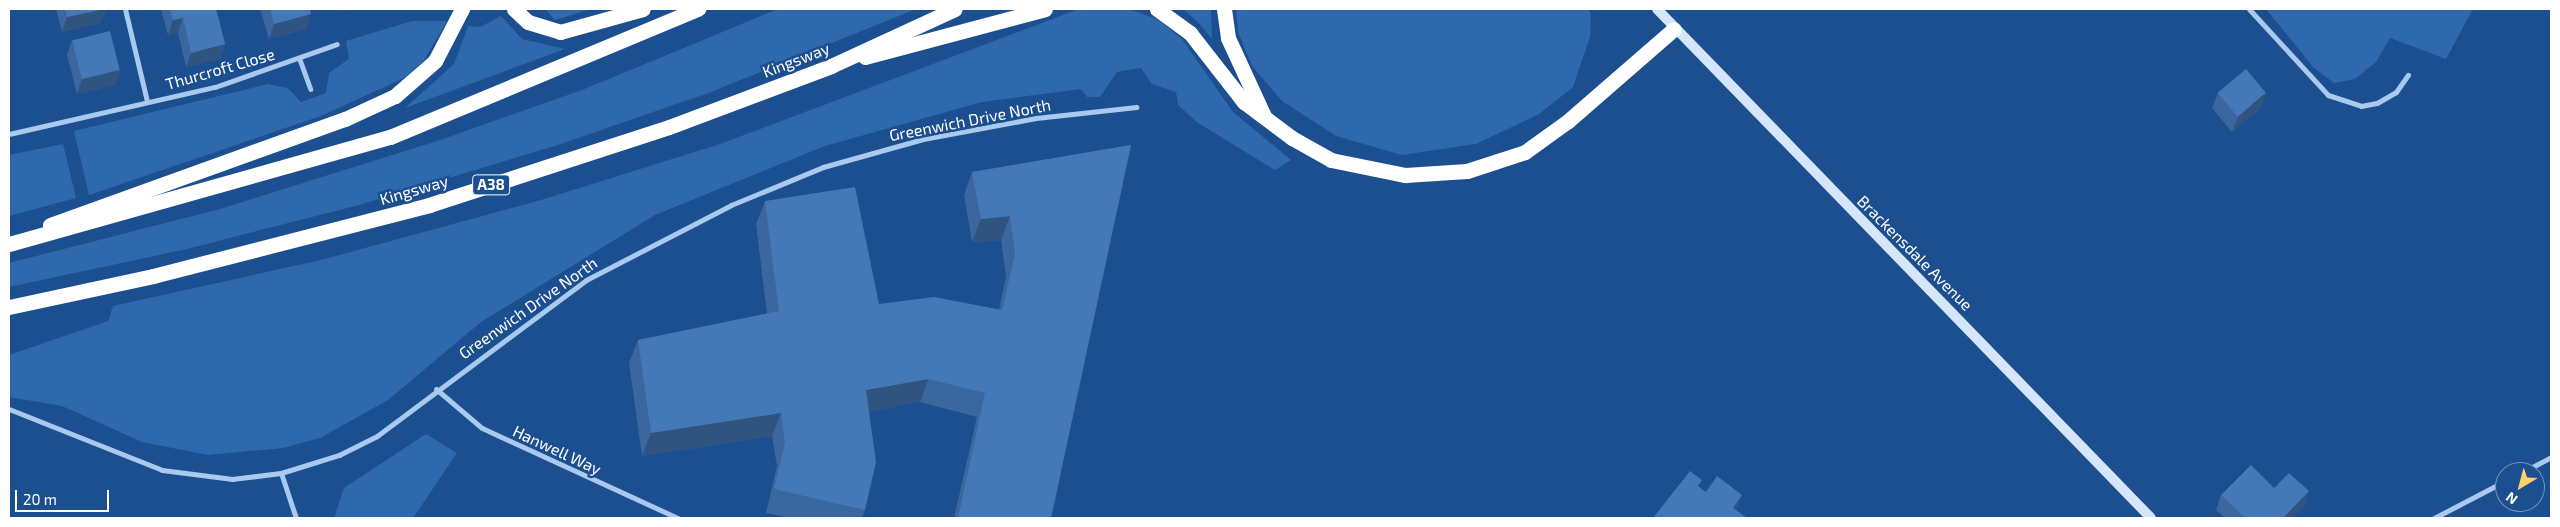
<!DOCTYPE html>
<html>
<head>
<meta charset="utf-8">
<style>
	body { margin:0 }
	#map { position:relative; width:2560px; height:527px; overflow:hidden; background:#1b4f8f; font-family:"Exo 2",sans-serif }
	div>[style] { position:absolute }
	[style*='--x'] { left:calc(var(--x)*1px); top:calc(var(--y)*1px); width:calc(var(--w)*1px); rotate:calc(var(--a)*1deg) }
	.green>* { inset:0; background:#2e69ad }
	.street>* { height:5px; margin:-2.5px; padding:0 2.5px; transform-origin:2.5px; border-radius:2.5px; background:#a9c9ee }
	.secondary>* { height:10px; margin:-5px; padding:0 5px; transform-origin:5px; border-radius:5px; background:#d6e6fa }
	.highway>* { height:15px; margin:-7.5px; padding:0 7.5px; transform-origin:7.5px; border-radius:7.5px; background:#fff }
	.wall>* { inset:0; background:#3a679d }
	.shaded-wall>* { inset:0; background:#305480 }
	.building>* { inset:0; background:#4478b7; transform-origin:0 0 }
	span { translate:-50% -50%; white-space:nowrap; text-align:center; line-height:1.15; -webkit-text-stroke:5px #1b4f8f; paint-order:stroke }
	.shield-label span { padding:1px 4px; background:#1b4f8f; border:1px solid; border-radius:4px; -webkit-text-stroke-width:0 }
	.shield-label { font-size:15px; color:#fff; font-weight:700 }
	.street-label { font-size:16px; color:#fff }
	.frame { position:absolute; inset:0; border:10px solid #fff; pointer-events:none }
	.north { position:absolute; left:2495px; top:462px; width:50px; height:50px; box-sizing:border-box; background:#1b4f8f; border:1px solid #7695bc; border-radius:50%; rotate:217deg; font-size:14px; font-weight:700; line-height:20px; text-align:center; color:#fff }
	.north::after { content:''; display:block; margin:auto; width:18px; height:22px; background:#ffd166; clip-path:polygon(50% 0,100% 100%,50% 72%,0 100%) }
	.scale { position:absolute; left:15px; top:490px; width:94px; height:22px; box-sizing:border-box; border:2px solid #fff; border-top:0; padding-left:6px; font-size:15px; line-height:18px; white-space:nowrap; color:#fff; -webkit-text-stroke:4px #1b4f8f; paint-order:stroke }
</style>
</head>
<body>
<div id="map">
	<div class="green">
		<i style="clip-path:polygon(545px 9px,591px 9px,555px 20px)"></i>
		<i style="clip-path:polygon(778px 9px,916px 9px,711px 92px,558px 145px,359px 205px,187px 249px,9px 287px,9px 263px,220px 209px,437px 141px,582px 90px)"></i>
		<i style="clip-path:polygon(1079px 9px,1128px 9px,1157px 19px,1182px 39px,1233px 112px,1291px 160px,1275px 170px,1198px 123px,1178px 105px,1176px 92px,1152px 84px,1141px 68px,1117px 72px,1100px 97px,1087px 97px,1081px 89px,982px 102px,825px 146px,655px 215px,481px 322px,388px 400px,320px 438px,283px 448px,208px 455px,142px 442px,62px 406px,9px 397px,9px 355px,108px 321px,113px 306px,321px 260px,541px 200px,720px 144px)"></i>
		<i style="clip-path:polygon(1183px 9px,1211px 9px,1212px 39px,1199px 23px)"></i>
		<i style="clip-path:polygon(1236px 9px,1589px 9px,1591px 15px,1590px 37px,1573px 87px,1539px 114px,1476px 144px,1402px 155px,1336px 136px,1282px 101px,1252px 66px,1238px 32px)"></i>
		<i style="clip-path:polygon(2266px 9px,2473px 9px,2446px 59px,2390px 38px,2376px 62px,2355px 79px,2334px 83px,2314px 68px)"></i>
		<i style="clip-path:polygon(501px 16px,522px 39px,565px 49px,405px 108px,454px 64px,468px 26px,480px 27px)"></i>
		<i style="clip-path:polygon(412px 21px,447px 21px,424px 60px,406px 77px,321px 116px,89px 195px,74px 131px,268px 84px,288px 88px,301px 102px,326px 93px,329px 73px,349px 59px,346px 41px)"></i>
		<i style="clip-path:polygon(63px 144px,76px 198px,9px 216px,9px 155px)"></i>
		<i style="clip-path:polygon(426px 434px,457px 453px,413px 518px,334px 518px,344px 488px)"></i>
	</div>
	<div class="street">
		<i style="--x:125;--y:9;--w:95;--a:76.6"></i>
		<i style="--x:2249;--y:9;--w:117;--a:47.4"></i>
		<i style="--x:2328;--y:95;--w:35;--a:18"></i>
		<i style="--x:2361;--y:106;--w:16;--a:-11"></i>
		<i style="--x:2377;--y:103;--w:22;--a:-30"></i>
		<i style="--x:2396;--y:92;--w:21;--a:-55"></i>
		<i style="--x:299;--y:58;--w:33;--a:70"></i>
		<i style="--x:9;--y:134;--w:211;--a:-12.9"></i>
		<i style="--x:215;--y:87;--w:129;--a:-19.4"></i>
		<i style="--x:436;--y:389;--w:60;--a:40.3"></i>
		<i style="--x:482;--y:428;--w:216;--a:24.7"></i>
		<i style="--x:9;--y:409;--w:165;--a:21.7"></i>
		<i style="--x:162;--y:470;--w:71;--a:7.3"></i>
		<i style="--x:232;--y:479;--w:49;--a:-7"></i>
		<i style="--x:281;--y:473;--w:61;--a:-17.2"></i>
		<i style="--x:339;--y:455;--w:42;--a:-26.6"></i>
		<i style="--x:377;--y:436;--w:261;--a:-36.7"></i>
		<i style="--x:586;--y:280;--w:163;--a:-27.3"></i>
		<i style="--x:731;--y:205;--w:100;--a:-22.4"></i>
		<i style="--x:823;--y:167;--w:104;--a:-15.6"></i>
		<i style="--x:923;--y:139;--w:115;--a:-10.5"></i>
		<i style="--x:1036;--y:118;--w:101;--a:-6.3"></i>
		<i style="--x:2523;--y:472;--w:32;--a:-28"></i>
		<i style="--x:281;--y:473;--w:47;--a:71.6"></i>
		<i style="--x:2434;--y:518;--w:80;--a:-27.5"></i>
	</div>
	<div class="secondary">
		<i style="--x:1657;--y:9;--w:709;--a:45.86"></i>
	</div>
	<div class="highway">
		<i style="--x:514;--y:9;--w:19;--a:43"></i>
		<i style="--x:528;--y:22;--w:34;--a:17"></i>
		<i style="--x:560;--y:32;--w:86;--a:-15.5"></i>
		<i style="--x:1157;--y:9;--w:41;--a:36"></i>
		<i style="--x:1190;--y:33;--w:88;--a:52"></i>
		<i style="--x:1244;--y:102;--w:60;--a:36.9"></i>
		<i style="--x:1292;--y:138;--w:45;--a:29.4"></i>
		<i style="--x:1331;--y:160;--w:76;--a:11.5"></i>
		<i style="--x:1405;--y:175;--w:62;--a:-3.7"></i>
		<i style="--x:1467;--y:171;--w:61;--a:-18.1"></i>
		<i style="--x:1525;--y:152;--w:53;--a:-35.8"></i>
		<i style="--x:1568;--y:121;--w:140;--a:-41"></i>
		<i style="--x:1224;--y:9;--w:29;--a:82"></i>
		<i style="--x:1228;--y:38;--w:86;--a:65.2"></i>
		<i style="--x:865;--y:57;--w:186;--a:-14.9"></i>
		<i style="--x:50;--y:225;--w:313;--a:-19.8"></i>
		<i style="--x:345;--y:119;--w:55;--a:-24.7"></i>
		<i style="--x:395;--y:96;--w:53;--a:-41.2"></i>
		<i style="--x:435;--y:61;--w:59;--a:-62.6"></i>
		<i style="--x:9;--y:244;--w:396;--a:-15.7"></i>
		<i style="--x:390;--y:137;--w:334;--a:-22.6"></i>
		<i style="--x:9;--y:307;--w:147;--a:-12.1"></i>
		<i style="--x:153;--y:276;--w:285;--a:-14.4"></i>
		<i style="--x:429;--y:205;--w:252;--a:-18"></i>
		<i style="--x:669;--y:127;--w:173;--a:-20.6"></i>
		<i style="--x:831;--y:66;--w:136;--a:-24.7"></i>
	</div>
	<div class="wall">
		<i style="clip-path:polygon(56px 9px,106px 9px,100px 23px,62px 32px)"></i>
		<i style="clip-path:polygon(161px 9px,216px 9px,225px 44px,220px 59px,186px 67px,178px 33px,168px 35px)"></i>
		<i style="clip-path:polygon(260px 9px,310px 9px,306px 29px,269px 39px)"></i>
		<i style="clip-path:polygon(72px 40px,120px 70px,115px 85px,77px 94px,67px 55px)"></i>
		<i style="clip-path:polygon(2218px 93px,2261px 108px,2232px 132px,2212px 108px)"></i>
		<i style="clip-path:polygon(1131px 145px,1051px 518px,954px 518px,977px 417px,920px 402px,869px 411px,865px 510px,862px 518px,790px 518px,766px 513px,777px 466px,772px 436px,642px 456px,629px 363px,638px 340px,767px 314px,756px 224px,765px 201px,879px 304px,999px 309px,1006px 277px,1001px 240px,972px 242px,964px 195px,972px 172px)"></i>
		<i style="clip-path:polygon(2309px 491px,2304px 506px,2292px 518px,2225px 518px,2216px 510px,2221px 495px)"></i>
	</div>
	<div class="shaded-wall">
		<i style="clip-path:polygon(104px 9px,106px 9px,100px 23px,62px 32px,67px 17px)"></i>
		<i style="clip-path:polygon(344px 9px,352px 9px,343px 12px)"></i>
		<i style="clip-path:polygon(311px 14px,306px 29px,269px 39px,274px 24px)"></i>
		<i style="clip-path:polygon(183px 18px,178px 33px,168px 35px,173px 20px)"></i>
		<i style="clip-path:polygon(225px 44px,220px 59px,186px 67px,191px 53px)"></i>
		<i style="clip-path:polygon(120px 70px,115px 85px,77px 94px,82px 79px)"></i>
		<i style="clip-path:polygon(2266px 93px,2261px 108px,2232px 132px,2238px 117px)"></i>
		<i style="clip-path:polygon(1010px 216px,1001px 240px,972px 242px,981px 219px)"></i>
		<i style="clip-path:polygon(928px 379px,920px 402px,857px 413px,866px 390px)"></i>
		<i style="clip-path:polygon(781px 413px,772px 436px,642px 456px,651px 433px)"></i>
		<i style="clip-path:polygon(2309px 491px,2304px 506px,2292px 518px,2283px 518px)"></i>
		<i style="clip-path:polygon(1742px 495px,1735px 515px,1733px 508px)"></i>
	</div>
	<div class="building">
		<i style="clip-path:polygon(65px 9px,104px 9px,67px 17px)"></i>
		<i style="clip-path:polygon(170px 9px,216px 9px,225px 44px,191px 53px,183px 18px,173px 20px)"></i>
		<i style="clip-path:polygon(270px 9px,310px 9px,311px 14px,274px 24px)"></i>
		<i style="left:110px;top:31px;width:40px;height:39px;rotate:76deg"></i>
		<i style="left:2246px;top:69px;width:31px;height:37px;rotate:50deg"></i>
		<i style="clip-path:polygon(1131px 145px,1051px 518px,958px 518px,985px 393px,928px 379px,866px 390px,876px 462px,865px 510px,774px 489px,785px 443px,781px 413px,651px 433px,638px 340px,779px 311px,765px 201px,855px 187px,879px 304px,934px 297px,1002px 310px,1015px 254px,1010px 216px,981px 219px,972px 172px)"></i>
		<i style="clip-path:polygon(2251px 465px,2274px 488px,2289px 473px,2309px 491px,2283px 518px,2245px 518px,2221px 495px)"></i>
		<i style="clip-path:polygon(1690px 471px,1702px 480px,1698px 486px,1706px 492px,1717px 476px,1742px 495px,1733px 508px,1746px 517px,1745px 518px,1653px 518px)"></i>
	</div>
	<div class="shield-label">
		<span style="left:491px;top:185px">A38</span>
	</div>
	<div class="street-label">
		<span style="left:796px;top:60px;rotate:-21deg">Kingsway</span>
		<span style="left:220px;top:69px;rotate:-16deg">Thurcroft Close</span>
		<span style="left:970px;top:120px;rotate:-11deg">Greenwich Drive North</span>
		<span style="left:414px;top:190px;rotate:-16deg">Kingsway</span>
		<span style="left:1915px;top:253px;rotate:45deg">Brackensdale Avenue</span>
		<span style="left:528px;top:308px;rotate:-35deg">Greenwich Drive North</span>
		<span style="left:557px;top:450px;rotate:25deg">Hanwell Way</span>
	</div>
	<div class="frame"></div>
	<div class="north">N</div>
	<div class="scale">20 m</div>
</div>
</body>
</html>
